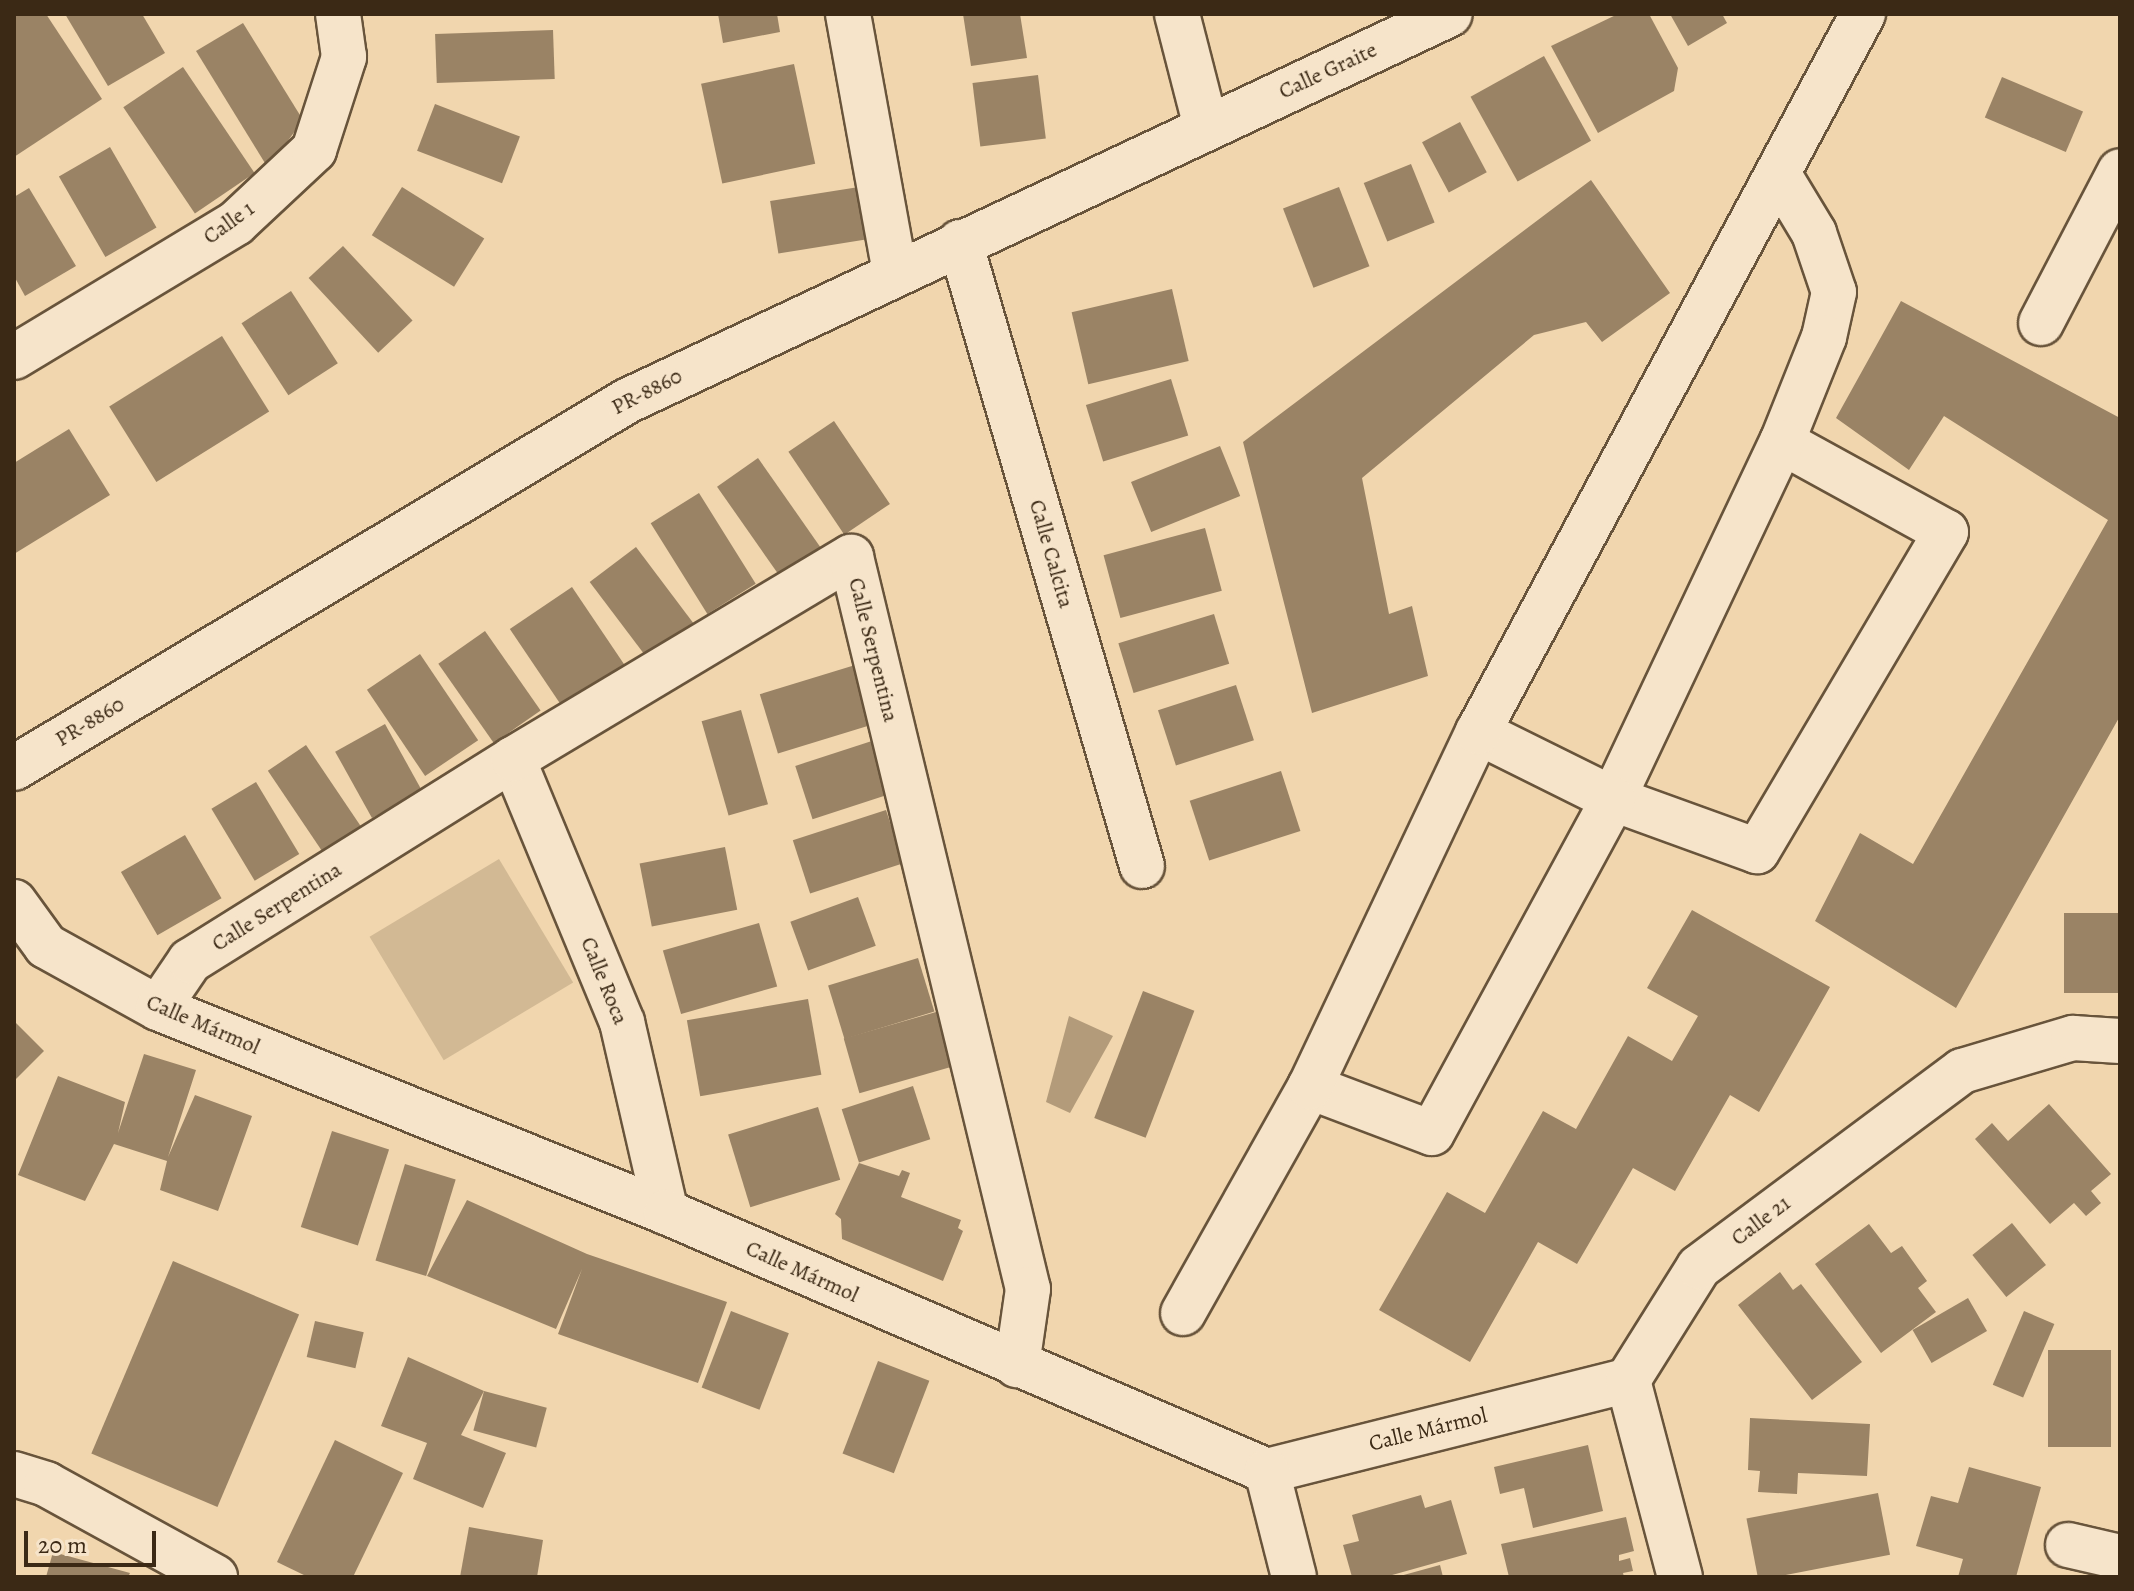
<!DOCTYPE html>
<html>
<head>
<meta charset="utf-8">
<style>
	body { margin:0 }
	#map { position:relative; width:2134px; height:1591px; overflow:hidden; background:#f1d6ae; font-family:Alegreya,serif }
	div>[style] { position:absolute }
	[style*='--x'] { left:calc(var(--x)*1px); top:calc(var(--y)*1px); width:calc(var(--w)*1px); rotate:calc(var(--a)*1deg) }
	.green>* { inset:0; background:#d2b994; transform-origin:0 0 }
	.water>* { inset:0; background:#b39b7a }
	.building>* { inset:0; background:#9a8365; transform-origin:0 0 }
	.roads { filter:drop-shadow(2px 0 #68543b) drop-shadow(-2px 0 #68543b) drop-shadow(0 2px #68543b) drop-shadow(0 -2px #68543b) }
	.minor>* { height:44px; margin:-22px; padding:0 22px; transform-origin:22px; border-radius:22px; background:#f6e4ca }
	span { translate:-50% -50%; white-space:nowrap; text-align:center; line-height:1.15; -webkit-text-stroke:6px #f6e4ca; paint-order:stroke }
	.street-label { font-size:22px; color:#3b2915 }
	.frame { position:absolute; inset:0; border:16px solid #3b2915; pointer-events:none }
	.scale { position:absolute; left:24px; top:1531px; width:132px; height:36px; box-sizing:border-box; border:4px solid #3b2915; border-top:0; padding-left:10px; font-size:24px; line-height:28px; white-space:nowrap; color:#3b2915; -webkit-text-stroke:6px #f6e4ca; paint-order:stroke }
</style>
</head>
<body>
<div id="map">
	<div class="green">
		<i style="left:499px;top:859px;width:144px;height:151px;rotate:59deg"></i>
	</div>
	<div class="water">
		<i style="clip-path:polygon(1069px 1016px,1113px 1036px,1070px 1113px,1046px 1102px)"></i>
	</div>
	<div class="building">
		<i style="clip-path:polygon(14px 14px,46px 14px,102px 99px,14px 157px)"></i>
		<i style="clip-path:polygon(65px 14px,142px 14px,165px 53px,108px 86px)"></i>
		<i style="clip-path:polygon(718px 14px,777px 14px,780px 32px,723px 43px)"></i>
		<i style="clip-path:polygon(963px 14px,1020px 14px,1027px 58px,971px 66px)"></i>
		<i style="clip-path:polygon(1618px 14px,1649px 14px,1678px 68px,1674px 91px,1598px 133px,1551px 46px)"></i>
		<i style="clip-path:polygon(1670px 14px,1722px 14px,1727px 23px,1688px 46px)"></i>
		<i style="clip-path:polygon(243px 23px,303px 120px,268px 168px,196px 51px)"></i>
		<i style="left:553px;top:30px;width:49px;height:118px;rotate:88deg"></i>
		<i style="left:1544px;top:56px;width:97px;height:84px;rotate:61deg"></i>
		<i style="left:794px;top:64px;width:102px;height:95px;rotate:78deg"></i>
		<i style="left:183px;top:67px;width:128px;height:72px;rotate:56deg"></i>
		<i style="left:1038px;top:75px;width:64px;height:66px;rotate:83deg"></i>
		<i style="left:2002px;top:77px;width:88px;height:44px;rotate:23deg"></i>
		<i style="left:435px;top:104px;width:91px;height:50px;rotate:21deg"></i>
		<i style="left:1460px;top:122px;width:57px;height:43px;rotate:62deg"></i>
		<i style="left:110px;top:147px;width:93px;height:59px;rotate:60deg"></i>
		<i style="left:1411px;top:164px;width:63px;height:51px;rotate:68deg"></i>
		<i style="clip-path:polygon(1591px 180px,1670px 293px,1602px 342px,1586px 322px,1534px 335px,1362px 478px,1389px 614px,1412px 606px,1428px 676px,1312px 713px,1243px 442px)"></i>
		<i style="left:402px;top:187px;width:97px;height:57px;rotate:32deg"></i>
		<i style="left:859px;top:187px;width:53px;height:90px;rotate:81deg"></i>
		<i style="left:1339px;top:187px;width:85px;height:60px;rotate:69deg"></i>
		<i style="clip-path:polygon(29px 188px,76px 266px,25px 296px,14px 276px,14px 197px)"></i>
		<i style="left:343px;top:246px;width:102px;height:47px;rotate:47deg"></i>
		<i style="left:1172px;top:289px;width:74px;height:103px;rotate:77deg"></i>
		<i style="left:291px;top:291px;width:86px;height:59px;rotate:57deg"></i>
		<i style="clip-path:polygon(1901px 301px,2120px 418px,2120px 716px,1956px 1008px,1815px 921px,1860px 833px,1913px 864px,2108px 520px,1944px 416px,1909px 470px,1836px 418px)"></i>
		<i style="left:222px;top:336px;width:89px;height:133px;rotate:58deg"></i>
		<i style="left:1171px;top:379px;width:59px;height:89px;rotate:73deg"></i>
		<i style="left:834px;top:421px;width:100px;height:55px;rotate:56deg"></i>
		<i style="clip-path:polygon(69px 429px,110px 495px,14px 554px,14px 463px)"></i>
		<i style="left:1220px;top:446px;width:54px;height:96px;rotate:68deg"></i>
		<i style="left:758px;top:458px;width:114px;height:50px;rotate:55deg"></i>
		<i style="left:699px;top:493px;width:107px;height:57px;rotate:58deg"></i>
		<i style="left:1205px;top:528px;width:65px;height:105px;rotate:75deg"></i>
		<i style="left:636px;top:547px;width:97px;height:58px;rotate:53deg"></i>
		<i style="left:572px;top:587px;width:101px;height:75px;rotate:56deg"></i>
		<i style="left:1214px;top:614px;width:52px;height:100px;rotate:73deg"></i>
		<i style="left:485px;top:631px;width:97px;height:57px;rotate:55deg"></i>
		<i style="left:420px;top:654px;width:104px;height:64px;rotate:56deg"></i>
		<i style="left:865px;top:662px;width:62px;height:110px;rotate:73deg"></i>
		<i style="left:1236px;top:685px;width:58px;height:82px;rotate:72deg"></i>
		<i style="left:741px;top:710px;width:98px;height:41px;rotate:74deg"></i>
		<i style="left:385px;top:724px;width:76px;height:57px;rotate:61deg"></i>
		<i style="left:878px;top:739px;width:56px;height:87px;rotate:72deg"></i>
		<i style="left:306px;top:745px;width:98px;height:46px;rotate:56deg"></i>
		<i style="left:1281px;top:771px;width:63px;height:96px;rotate:72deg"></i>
		<i style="left:256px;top:782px;width:84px;height:52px;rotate:59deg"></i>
		<i style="left:886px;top:810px;width:56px;height:98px;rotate:72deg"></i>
		<i style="left:185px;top:835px;width:73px;height:74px;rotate:60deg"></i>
		<i style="left:725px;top:847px;width:64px;height:87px;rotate:79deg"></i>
		<i style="left:858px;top:897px;width:52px;height:72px;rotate:70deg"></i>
		<i style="clip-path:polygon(1692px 910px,1830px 987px,1759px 1112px,1730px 1095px,1675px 1191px,1633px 1168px,1577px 1264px,1538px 1242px,1470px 1362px,1379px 1310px,1447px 1192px,1485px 1213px,1543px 1111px,1576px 1129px,1628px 1036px,1672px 1061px,1698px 1016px,1647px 988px)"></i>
		<i style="left:2120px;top:913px;width:80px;height:56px;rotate:90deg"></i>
		<i style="left:759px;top:923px;width:66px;height:100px;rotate:74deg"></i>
		<i style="left:918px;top:958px;width:56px;height:94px;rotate:73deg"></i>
		<i style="left:1143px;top:991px;width:55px;height:136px;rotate:21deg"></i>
		<i style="left:808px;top:999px;width:77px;height:123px;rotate:80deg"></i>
		<i style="left:936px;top:1012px;width:57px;height:96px;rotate:74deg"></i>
		<i style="clip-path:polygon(14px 1021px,44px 1051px,14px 1081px)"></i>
		<i style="clip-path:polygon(144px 1054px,196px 1070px,168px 1157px,195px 1095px,252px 1116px,218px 1211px,160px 1190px,167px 1161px,114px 1144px,85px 1201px,18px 1175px,58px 1076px,125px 1102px,118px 1133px)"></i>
		<i style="left:913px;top:1086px;width:56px;height:75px;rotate:72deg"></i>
		<i style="clip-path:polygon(2049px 1104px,2111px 1174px,2091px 1191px,2101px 1203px,2086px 1216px,2074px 1203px,2050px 1224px,1975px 1139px,1992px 1123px,2008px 1141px)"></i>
		<i style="left:818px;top:1107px;width:76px;height:94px;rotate:73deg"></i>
		<i style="left:332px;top:1131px;width:60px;height:101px;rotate:18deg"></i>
		<i style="clip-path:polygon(859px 1163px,899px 1176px,902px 1170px,910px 1173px,901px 1197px,961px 1220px,958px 1228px,963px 1231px,943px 1281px,842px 1239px,841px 1219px,835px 1214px)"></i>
		<i style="left:405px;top:1164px;width:53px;height:101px;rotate:17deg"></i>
		<i style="clip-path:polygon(467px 1200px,587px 1254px,727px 1302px,698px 1383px,558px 1334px,582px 1269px,556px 1329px,427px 1276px)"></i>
		<i style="left:2012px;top:1223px;width:54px;height:51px;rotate:51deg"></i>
		<i style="clip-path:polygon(1869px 1224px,1891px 1253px,1902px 1246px,1927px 1281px,1918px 1288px,1936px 1312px,1881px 1353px,1815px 1264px)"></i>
		<i style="left:173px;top:1261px;width:137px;height:209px;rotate:23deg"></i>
		<i style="clip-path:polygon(1780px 1272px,1793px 1290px,1801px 1284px,1862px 1362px,1812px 1400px,1738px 1305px)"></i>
		<i style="left:1968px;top:1298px;width:38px;height:64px;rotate:60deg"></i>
		<i style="left:731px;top:1311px;width:62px;height:82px;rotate:21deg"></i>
		<i style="left:2024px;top:1311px;width:33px;height:80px;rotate:23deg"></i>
		<i style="left:315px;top:1321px;width:50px;height:37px;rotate:13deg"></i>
		<i style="left:2048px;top:1350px;width:63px;height:97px"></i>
		<i style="clip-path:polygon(408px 1357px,484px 1391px,461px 1435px,506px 1453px,483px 1508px,413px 1479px,427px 1443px,381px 1426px)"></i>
		<i style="left:878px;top:1361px;width:55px;height:99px;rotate:21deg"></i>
		<i style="left:484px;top:1391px;width:65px;height:41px;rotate:15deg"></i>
		<i style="clip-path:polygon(1750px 1418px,1870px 1424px,1867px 1476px,1798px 1473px,1797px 1494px,1758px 1492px,1760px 1471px,1748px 1470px)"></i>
		<i style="clip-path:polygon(335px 1440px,403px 1473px,353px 1577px,308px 1577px,277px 1562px)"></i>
		<i style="clip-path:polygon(1588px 1445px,1603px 1511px,1533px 1528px,1524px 1488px,1500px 1494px,1494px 1467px)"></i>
		<i style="clip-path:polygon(1969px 1467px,2041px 1487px,2016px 1577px,1958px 1577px,1963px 1559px,1916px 1546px,1931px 1496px,1958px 1503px)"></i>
		<i style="left:1878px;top:1493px;width:63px;height:134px;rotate:79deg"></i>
		<i style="clip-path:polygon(1421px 1495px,1425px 1508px,1451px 1500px,1467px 1554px,1385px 1577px,1352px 1577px,1343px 1545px,1359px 1541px,1352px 1515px)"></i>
		<i style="clip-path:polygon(1626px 1517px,1634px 1551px,1619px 1555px,1619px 1561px,1630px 1558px,1633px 1571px,1623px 1573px,1624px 1577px,1509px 1577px,1501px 1544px)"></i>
		<i style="clip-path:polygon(469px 1527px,543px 1540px,537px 1577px,460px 1577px)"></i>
		<i style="clip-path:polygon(53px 1552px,130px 1573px,128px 1577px,46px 1577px)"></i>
		<i style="clip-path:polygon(1440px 1565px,1443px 1577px,1400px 1577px,1400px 1576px)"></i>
	</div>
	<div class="roads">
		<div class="minor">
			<i style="--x:848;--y:14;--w:263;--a:79.7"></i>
			<i style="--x:1177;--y:14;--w:117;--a:75.6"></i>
			<i style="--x:1779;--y:175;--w:68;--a:58.9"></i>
			<i style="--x:1814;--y:233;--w:62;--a:71.3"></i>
			<i style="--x:1834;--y:292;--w:46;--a:102.5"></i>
			<i style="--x:1824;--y:337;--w:113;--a:111.8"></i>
			<i style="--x:1782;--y:442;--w:187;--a:28.8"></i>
			<i style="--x:1946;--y:532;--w:371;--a:120.6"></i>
			<i style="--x:1757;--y:851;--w:153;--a:-160.1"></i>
			<i style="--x:1613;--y:799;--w:395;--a:-64.7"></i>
			<i style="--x:960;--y:242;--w:650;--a:73.74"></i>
			<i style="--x:2041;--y:323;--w:171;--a:-62.5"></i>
			<i style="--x:14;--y:357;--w:259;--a:-31.1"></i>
			<i style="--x:236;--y:223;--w:107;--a:-43.1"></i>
			<i style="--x:314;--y:150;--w:98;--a:-72.1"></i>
			<i style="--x:344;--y:57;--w:43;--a:-97.9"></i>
			<i style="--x:513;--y:759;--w:285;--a:67.5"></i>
			<i style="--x:622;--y:1022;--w:195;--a:77"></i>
			<i style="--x:14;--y:768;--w:714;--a:-30.91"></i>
			<i style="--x:627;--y:401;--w:909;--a:-25.18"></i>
			<i style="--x:14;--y:902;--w:54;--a:54"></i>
			<i style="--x:46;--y:946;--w:128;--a:29"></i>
			<i style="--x:158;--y:1008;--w:547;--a:21.88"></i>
			<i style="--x:666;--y:1212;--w:654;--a:23.31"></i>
			<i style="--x:1267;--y:1471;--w:372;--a:-14.1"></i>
			<i style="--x:158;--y:1008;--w:57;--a:-55.8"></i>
			<i style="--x:190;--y:961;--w:381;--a:-32"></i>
			<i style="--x:513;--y:759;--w:394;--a:-30.9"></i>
			<i style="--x:851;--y:557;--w:753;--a:76.41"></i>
			<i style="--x:1028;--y:1289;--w:77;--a:98.2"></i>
			<i style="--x:1310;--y:1087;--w:130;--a:20.7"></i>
			<i style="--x:1432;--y:1133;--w:380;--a:-61.5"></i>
			<i style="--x:1613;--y:799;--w:151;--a:-153.6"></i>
			<i style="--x:1183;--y:1313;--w:259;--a:-60.7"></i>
			<i style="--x:1310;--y:1087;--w:393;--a:-64.7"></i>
			<i style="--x:1478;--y:732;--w:815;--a:-61.8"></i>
			<i style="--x:1267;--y:1471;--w:109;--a:75.7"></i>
			<i style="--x:14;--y:1474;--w:34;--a:17"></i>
			<i style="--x:46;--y:1484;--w:193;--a:28.8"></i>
			<i style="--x:2068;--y:1545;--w:53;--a:13"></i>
			<i style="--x:1680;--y:1577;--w:204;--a:-104.8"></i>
			<i style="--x:1628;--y:1380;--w:133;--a:-57.9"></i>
			<i style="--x:1699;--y:1267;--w:328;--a:-36.7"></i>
			<i style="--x:1962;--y:1071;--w:116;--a:-16.6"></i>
			<i style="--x:2073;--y:1038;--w:47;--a:3.7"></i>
		</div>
	</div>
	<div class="street-label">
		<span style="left:1328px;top:71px;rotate:-25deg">Calle Graite</span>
		<span style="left:229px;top:223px;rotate:-36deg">Calle 1</span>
		<span style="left:647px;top:392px;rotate:-27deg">PR-8860</span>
		<span style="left:1051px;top:554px;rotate:74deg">Calle Calcita</span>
		<span style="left:873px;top:650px;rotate:76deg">Calle Serpentina</span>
		<span style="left:90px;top:722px;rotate:-31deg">PR-8860</span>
		<span style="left:277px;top:907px;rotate:-32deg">Calle Serpentina</span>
		<span style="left:604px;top:981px;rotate:68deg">Calle Roca</span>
		<span style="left:203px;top:1025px;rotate:23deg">Calle Mármol</span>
		<span style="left:1761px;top:1221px;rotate:-37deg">Calle 21</span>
		<span style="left:802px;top:1272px;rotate:24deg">Calle Mármol</span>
		<span style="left:1428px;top:1430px;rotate:-14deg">Calle Mármol</span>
	</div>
	<div class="frame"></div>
	<div class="scale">20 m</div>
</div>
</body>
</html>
